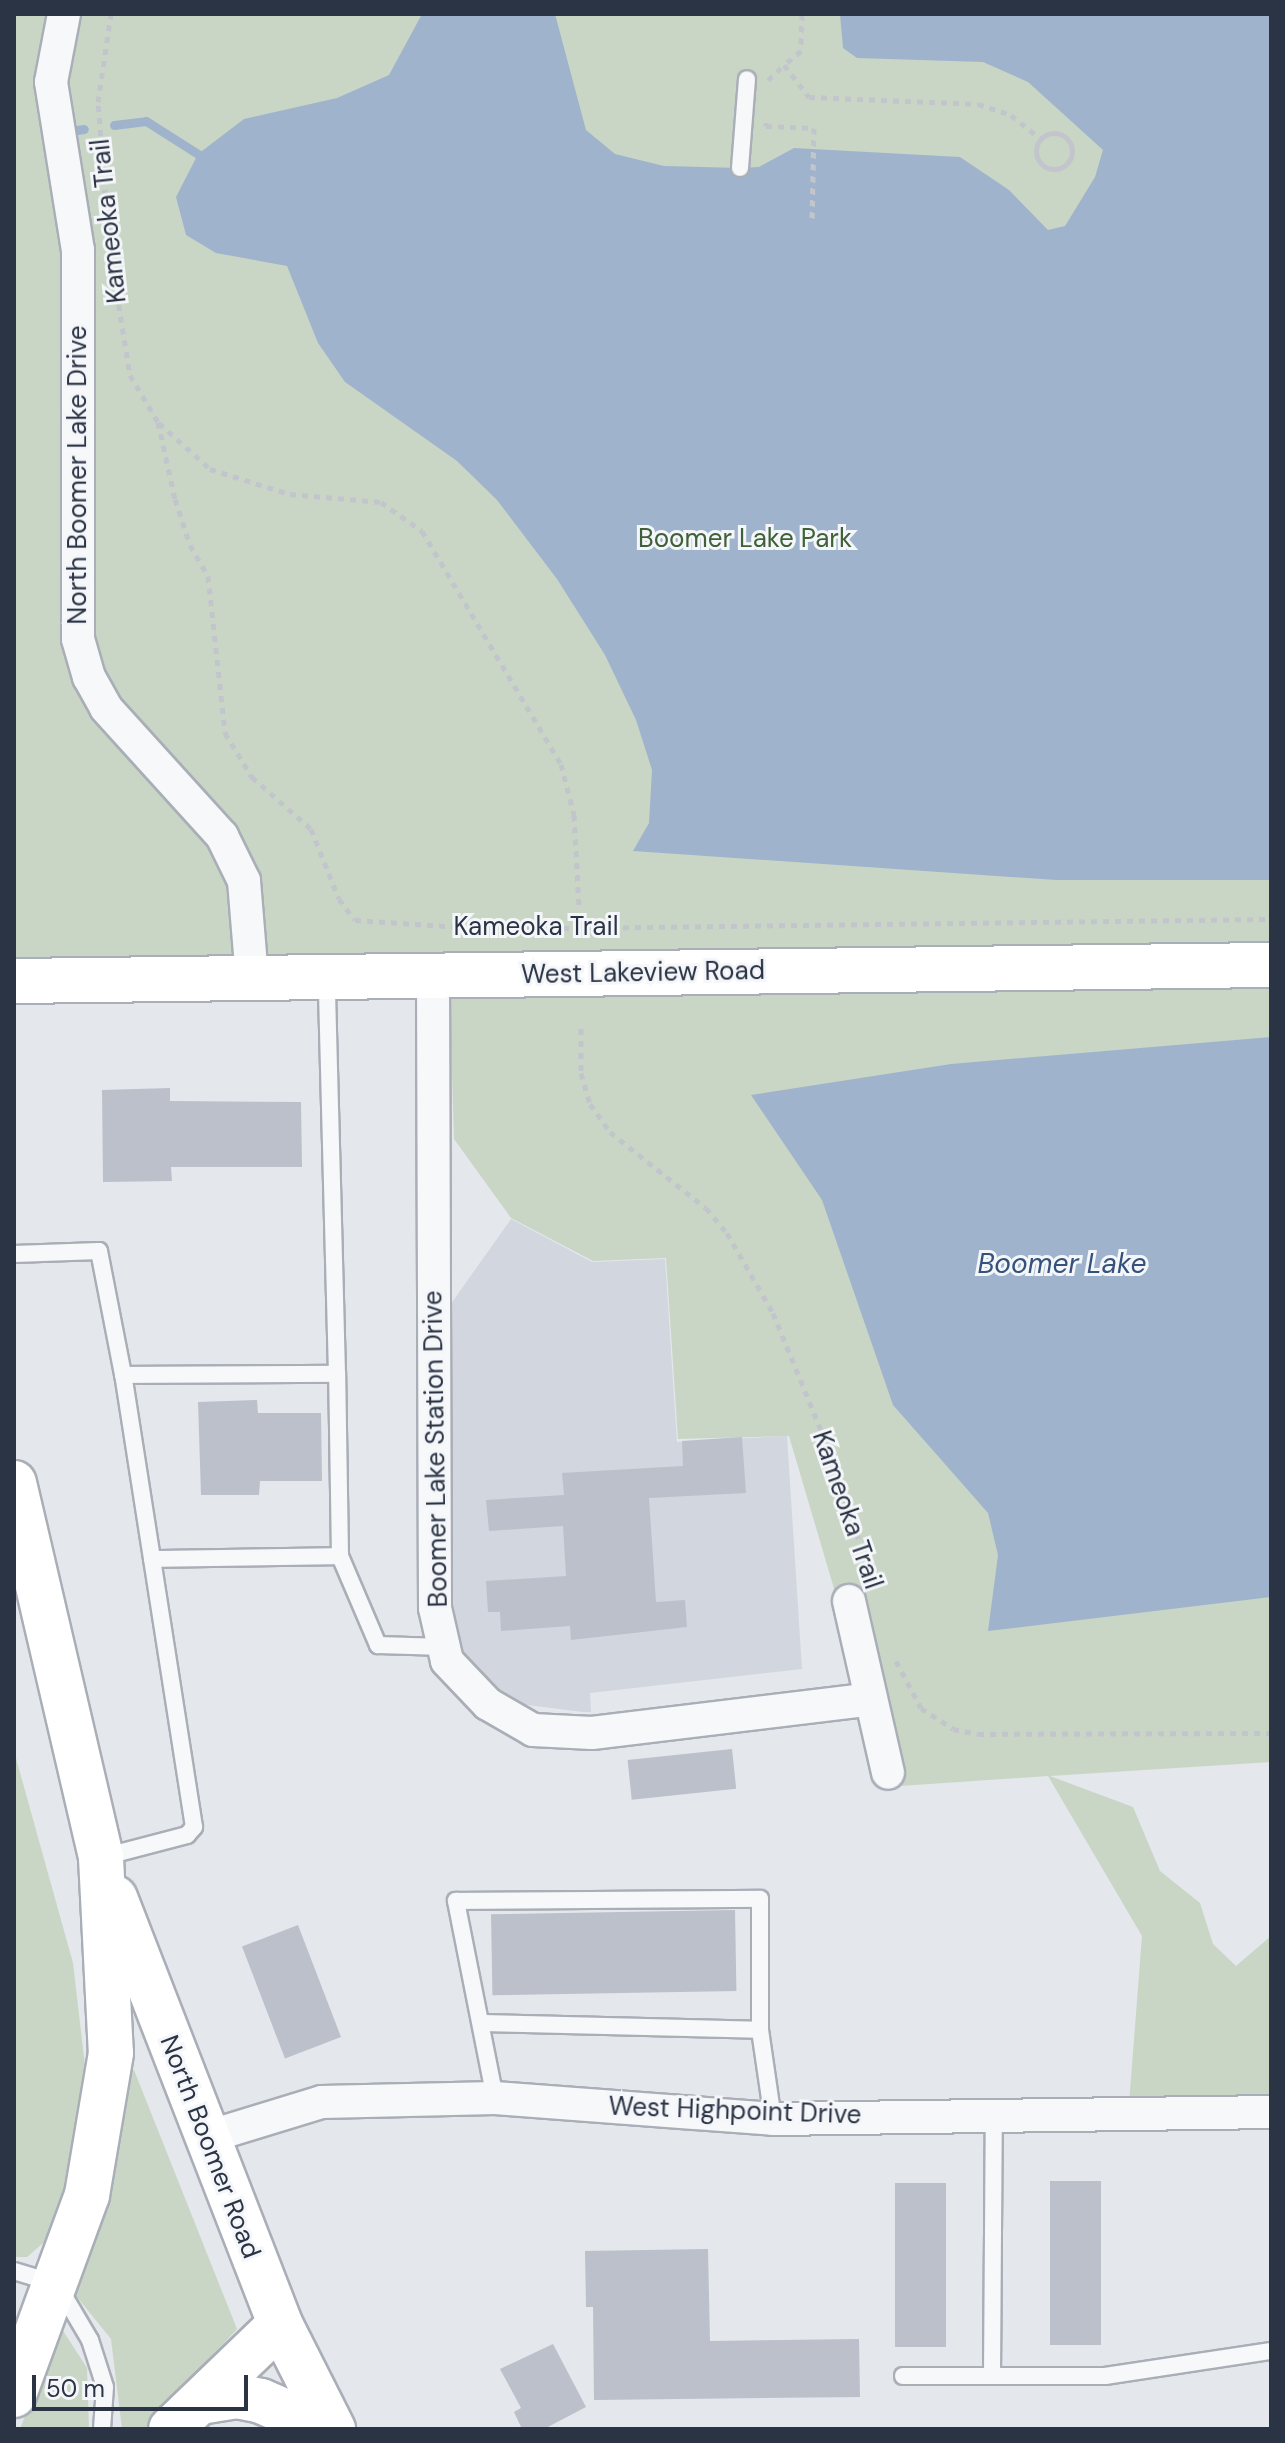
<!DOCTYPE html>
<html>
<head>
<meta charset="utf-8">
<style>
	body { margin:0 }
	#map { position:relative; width:1285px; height:2443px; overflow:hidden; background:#e4e7ec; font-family:"DM Sans",sans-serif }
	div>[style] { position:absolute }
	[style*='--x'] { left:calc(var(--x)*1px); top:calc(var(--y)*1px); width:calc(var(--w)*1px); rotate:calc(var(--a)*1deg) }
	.built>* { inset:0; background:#d2d6de }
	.green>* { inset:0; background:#c9d6c5 }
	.water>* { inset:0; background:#9fb4cc }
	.stream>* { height:9px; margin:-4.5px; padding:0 4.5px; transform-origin:4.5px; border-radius:4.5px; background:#9fb4cc }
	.building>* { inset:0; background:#bbc0ca; transform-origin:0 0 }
	.path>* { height:5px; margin-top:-2.5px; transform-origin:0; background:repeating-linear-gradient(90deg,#c2c5cb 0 6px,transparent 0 12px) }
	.path>.ring { margin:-2.5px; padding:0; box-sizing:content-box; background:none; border:5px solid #c2c5cb; border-radius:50% }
	.roads { filter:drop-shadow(2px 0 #a9aeb7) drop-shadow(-2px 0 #a9aeb7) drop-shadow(0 2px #a9aeb7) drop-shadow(0 -2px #a9aeb7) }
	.lane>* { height:16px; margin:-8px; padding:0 8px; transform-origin:8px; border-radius:8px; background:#f7f8fa }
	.street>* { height:32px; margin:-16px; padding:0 16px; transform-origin:16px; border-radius:16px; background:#f7f8fa }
	.secondary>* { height:44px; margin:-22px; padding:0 22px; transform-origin:22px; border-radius:22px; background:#fff }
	span { translate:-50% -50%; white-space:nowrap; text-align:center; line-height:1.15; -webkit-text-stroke:6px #f4f6f9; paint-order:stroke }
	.street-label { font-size:26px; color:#2b3445 }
	.park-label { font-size:26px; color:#3f6138 }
	.water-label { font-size:28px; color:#34527a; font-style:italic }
	.frame { position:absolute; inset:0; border:16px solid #2b3445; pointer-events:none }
	.scale { position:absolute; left:32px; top:2375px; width:216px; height:36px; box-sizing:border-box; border:4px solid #2b3445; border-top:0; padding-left:10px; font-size:24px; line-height:28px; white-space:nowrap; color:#2b3445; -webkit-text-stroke:6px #f4f6f9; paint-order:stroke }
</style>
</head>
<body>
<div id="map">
	<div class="built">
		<i style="clip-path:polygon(511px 1219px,592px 1262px,665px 1259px,677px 1442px,787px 1436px,802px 1669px,590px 1693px,591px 1712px,583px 1712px,520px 1704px,487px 1687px,467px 1663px,446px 1622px,443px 1315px)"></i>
	</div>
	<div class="green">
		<i style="clip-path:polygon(14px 14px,1271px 14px,1271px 1762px,1050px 1776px,1133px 1807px,1160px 1871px,1200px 1903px,1213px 1944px,1236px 1966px,1271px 1936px,1271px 2103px,1129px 2104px,1142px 1936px,1048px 1776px,900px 1786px,858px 1670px,789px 1436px,678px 1439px,666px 1258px,593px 1261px,511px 1218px,454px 1139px,449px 972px,14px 978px)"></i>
		<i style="clip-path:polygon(14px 1751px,73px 1963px,85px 2066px,56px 2232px,27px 2257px,14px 2257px)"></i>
		<i style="clip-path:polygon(134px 2070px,237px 2329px,145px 2429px,122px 2429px,111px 2339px,73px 2292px,112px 2190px,123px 2077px)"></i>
		<i style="clip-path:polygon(60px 2326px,87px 2368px,89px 2429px,20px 2429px)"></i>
	</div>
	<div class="water">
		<i style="clip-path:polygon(422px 14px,555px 14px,586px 130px,615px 154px,664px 166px,740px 168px,759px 167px,794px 148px,960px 157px,1009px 190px,1048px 230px,1065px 226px,1095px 177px,1103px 150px,1028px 82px,983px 62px,857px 58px,843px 48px,840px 14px,1271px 14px,1271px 880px,1056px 880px,633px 851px,649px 823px,652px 770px,636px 720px,605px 655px,557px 579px,497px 500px,457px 461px,345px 382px,318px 343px,287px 266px,216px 253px,186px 235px,176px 197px,198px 154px,244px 119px,337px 98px,389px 75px)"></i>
		<i style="clip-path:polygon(1271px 1037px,1271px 1597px,988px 1631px,998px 1555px,988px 1513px,893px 1405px,822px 1200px,751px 1095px,951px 1064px)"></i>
	</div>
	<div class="stream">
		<i style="--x:114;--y:125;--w:32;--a:-7"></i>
		<i style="--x:146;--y:121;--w:62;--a:32.4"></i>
		<i style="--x:65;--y:132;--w:19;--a:-9"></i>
	</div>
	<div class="building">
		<i style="clip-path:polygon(170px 1088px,170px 1101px,301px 1102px,302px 1167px,171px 1167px,172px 1181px,103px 1182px,102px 1090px)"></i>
		<i style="clip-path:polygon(257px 1400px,258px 1413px,321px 1413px,322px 1481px,260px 1481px,259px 1495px,201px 1495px,198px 1402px)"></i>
		<i style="clip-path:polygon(742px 1437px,746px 1493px,649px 1498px,656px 1602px,685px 1600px,687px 1627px,571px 1640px,570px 1626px,501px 1631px,500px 1612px,488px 1612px,486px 1581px,566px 1576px,563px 1526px,489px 1531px,486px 1500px,564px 1495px,562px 1473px,683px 1466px,682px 1441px)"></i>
		<i style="left:732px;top:1749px;width:40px;height:105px;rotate:84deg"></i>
		<i style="left:735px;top:1910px;width:81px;height:244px;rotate:89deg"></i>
		<i style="left:298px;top:1925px;width:120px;height:60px;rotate:69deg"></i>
		<i style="left:1050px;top:2181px;width:51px;height:164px"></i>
		<i style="left:895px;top:2183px;width:51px;height:164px"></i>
		<i style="clip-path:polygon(708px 2249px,710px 2341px,859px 2339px,860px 2397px,594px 2400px,593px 2307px,586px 2307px,585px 2251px)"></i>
		<i style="clip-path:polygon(553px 2344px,586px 2407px,544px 2429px,522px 2429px,514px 2412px,521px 2408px,500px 2369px)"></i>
	</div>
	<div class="path">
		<i style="--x:802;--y:14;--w:37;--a:92"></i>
		<i style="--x:801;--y:51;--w:22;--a:141"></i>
		<i style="--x:784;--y:65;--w:41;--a:52"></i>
		<i style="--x:809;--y:97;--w:169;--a:2.4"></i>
		<i style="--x:978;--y:104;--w:35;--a:18"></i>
		<i style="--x:1011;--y:115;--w:38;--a:39"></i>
		<i style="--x:768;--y:80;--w:22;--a:-43"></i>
		<i style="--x:766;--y:122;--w:4;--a:90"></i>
		<i style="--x:766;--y:126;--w:48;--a:2.4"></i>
		<i style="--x:814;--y:128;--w:94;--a:91.2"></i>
		<i class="ring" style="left:1036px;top:133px;width:31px;height:31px"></i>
		<i style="--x:108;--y:231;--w:129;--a:-94.4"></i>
		<i style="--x:98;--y:102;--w:89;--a:-81.6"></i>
		<i style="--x:111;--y:257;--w:120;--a:80.9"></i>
		<i style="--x:130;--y:375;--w:55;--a:59.2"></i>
		<i style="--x:158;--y:422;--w:79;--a:77.6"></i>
		<i style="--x:175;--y:499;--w:48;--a:71.9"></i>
		<i style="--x:190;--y:545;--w:36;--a:60"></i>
		<i style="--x:208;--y:576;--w:158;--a:83.8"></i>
		<i style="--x:225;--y:733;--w:52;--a:58.5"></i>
		<i style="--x:252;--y:777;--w:79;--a:41.4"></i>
		<i style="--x:311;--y:829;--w:75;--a:68.2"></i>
		<i style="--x:339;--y:899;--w:26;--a:53"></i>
		<i style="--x:355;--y:920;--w:136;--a:3.8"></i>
		<i style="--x:491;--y:929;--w:780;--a:-0.73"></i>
		<i style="--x:159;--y:423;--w:69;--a:42"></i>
		<i style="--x:210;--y:469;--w:84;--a:17.4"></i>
		<i style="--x:290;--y:494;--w:91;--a:5"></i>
		<i style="--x:381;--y:502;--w:50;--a:35.3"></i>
		<i style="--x:422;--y:531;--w:271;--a:59.2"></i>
		<i style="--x:561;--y:764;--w:53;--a:75.7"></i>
		<i style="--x:574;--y:815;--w:92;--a:86.9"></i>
		<i style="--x:581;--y:1028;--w:45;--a:90"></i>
		<i style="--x:581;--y:1073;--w:32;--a:74"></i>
		<i style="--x:590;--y:1104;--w:34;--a:54"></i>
		<i style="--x:610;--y:1132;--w:122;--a:38.4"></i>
		<i style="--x:706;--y:1208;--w:33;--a:50"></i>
		<i style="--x:727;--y:1233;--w:92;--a:60.1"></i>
		<i style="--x:773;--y:1313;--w:139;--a:67.7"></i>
		<i style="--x:826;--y:1442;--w:148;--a:71.4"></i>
		<i style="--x:896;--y:1661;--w:53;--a:62"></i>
		<i style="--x:921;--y:1708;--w:38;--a:33"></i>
		<i style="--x:953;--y:1729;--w:25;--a:11"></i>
		<i style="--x:978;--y:1734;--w:293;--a:-0.2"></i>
	</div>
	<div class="roads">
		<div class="lane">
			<i style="--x:740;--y:168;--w:89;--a:-85.5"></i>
			<i style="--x:14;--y:1254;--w:85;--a:-2"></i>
			<i style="--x:99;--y:1251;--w:126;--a:79"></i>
			<i style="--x:340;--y:1556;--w:97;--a:66.9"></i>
			<i style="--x:378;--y:1645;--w:66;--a:1.7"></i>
			<i style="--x:152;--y:1559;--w:188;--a:-0.9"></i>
			<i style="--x:340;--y:1556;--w:182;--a:-90.9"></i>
			<i style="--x:103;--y:1857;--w:87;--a:-14.7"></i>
			<i style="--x:187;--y:1835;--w:11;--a:-49"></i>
			<i style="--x:194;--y:1827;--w:458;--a:-98.9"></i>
			<i style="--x:123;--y:1375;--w:214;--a:-0.3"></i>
			<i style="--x:337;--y:1374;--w:395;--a:-91.5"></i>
			<i style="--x:481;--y:2023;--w:279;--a:1.4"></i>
			<i style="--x:495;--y:2098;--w:201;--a:-101.2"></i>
			<i style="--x:456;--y:1901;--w:304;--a:-0.4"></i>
			<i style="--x:760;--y:1899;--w:131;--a:90"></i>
			<i style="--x:760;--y:2030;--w:90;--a:81.7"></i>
			<i style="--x:14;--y:2271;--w:45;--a:16.8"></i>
			<i style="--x:57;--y:2284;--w:65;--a:59.5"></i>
			<i style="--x:90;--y:2340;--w:49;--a:72.3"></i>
			<i style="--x:105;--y:2387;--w:42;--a:94.1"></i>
			<i style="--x:903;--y:2376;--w:202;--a:0"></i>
			<i style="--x:1105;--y:2376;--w:168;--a:-8.6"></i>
			<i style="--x:992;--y:2376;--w:260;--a:-89.6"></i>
		</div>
		<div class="street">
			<i style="--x:64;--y:14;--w:69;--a:100.8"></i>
			<i style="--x:51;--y:82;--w:170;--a:80.9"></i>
			<i style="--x:78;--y:250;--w:389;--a:90"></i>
			<i style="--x:78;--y:639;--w:40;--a:74"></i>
			<i style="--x:89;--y:677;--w:35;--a:61"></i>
			<i style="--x:106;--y:708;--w:173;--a:47.8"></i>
			<i style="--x:222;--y:836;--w:50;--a:63.9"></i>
			<i style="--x:244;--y:881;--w:97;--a:85.3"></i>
			<i style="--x:433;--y:976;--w:632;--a:89.82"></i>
			<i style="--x:435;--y:1608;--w:54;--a:77.2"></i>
			<i style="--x:447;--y:1661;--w:59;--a:46.4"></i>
			<i style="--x:488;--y:1704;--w:52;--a:30"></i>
			<i style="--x:533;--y:1730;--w:59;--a:2.9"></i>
			<i style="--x:592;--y:1733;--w:281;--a:-6.9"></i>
			<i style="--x:849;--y:1601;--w:176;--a:77.2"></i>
			<i style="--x:204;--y:2138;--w:123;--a:-17"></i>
			<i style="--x:322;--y:2102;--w:173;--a:-1.3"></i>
			<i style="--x:495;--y:2098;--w:279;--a:4.3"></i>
			<i style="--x:773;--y:2119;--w:498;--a:-0.8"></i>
		</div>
		<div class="secondary">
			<i style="--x:14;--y:981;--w:1257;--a:-0.73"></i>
			<i style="--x:14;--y:1483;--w:385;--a:76.9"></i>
			<i style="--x:101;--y:1858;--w:195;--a:87.1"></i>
			<i style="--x:111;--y:2053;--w:144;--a:99.6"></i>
			<i style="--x:87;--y:2195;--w:213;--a:110.1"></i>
			<i style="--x:115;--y:1898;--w:457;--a:68.8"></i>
			<i style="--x:280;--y:2324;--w:118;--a:63.2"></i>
			<i style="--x:200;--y:2402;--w:36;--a:-9"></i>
			<i style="--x:236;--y:2396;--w:25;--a:11"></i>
			<i style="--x:261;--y:2401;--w:71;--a:23.3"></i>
			<i style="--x:171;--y:2429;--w:151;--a:-43.9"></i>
		</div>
	</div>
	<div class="street-label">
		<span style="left:109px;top:221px;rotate:-96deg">Kameoka Trail</span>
		<span style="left:78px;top:475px;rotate:-90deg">North Boomer Lake Drive</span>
		<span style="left:536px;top:927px">Kameoka Trail</span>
		<span style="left:643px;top:973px;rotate:-1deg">West Lakeview Road</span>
		<span style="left:436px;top:1449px;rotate:-91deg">Boomer Lake Station Drive</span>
		<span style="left:847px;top:1510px;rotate:71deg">Kameoka Trail</span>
		<span style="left:735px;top:2111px;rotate:2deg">West Highpoint Drive</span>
		<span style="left:210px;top:2147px;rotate:69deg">North Boomer Road</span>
	</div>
	<div class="park-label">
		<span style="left:745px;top:539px">Boomer Lake Park</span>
	</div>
	<div class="water-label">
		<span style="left:1062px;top:1264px">Boomer Lake</span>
	</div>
	<div class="frame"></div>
	<div class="scale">50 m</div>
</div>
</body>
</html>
